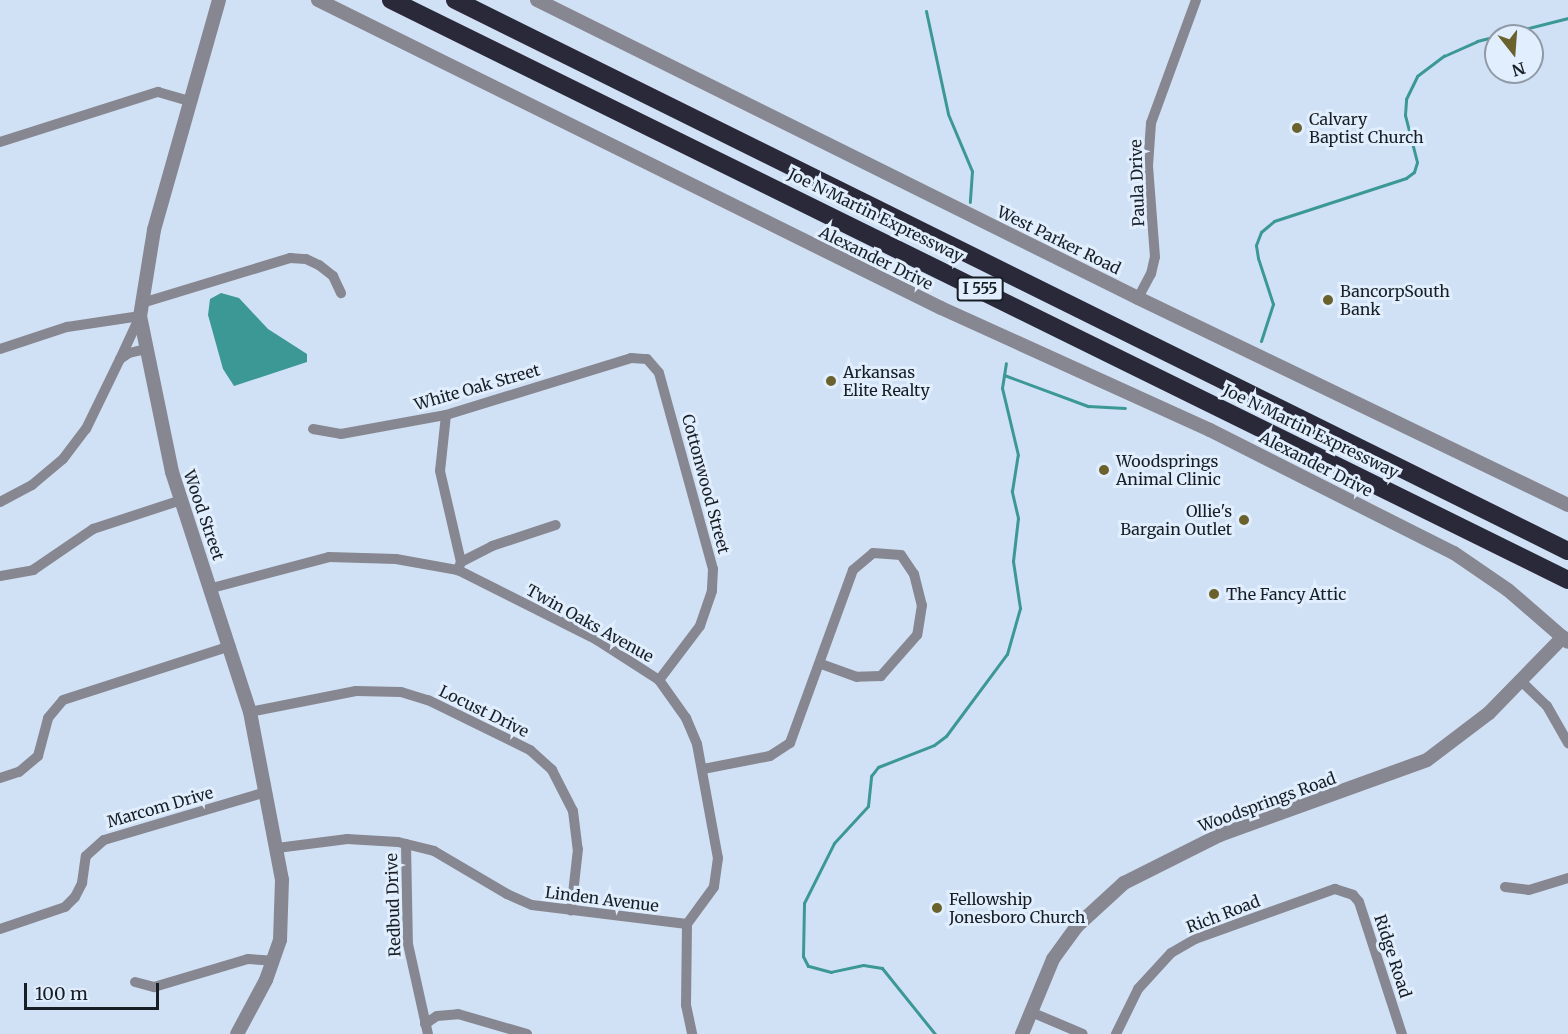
<!DOCTYPE html>
<html>
<head>
<meta charset="utf-8">
<style>
	body { margin:0 }
	#map { position:relative; width:1568px; height:1034px; overflow:hidden; background:#d1e1f5; font-family:Merriweather,serif }
	div>[style] { position:absolute }
	[style*='--x'] { left:calc(var(--x)*1px); top:calc(var(--y)*1px); width:calc(var(--w)*1px); rotate:calc(var(--a)*1deg) }
	.water>* { inset:0; background:#3c9895 }
	.stream>* { height:3px; margin:-1.5px; padding:0 1.5px; transform-origin:1.5px; border-radius:1.5px; background:#3c9895 }
	.minor>* { height:10px; margin:-5px; padding:0 5px; transform-origin:5px; border-radius:5px; background:#878791 }
	.tertiary>* { height:14px; margin:-7px; padding:0 7px; transform-origin:7px; border-radius:7px; background:#878791 }
	.motorway>* { height:18px; margin:-9px; padding:0 9px; transform-origin:9px; border-radius:9px; background:#29293a }
	.dots>* { width:16px; height:16px; translate:-50% -50%; box-sizing:border-box; border:3px solid #e1eefe; border-radius:50% }
	span { translate:-50% -50%; white-space:nowrap; text-align:center; line-height:1.15; -webkit-text-stroke:6px #e1eefe; paint-order:stroke }
	.shield-label span { padding:2px 4px; background:#e1eefe; border:2px solid; border-radius:4px; -webkit-text-stroke-width:0 }
	.shield-label { font-size:15px; color:#181e25; font-weight:700 }
	.poi-label { font-size:16px; color:#181e25 }
	.left { translate:0 -50%; text-align:left }
	.right { translate:-100% -50%; text-align:right }
	.street-label { font-size:16px; color:#181e25 }
	.north { position:absolute; left:1484px; top:24px; width:60px; height:60px; box-sizing:border-box; background:#e1eefe; border:2px solid #919ba7; border-radius:50%; rotate:163deg; font-size:16px; font-weight:700; line-height:24px; text-align:center; color:#181e25 }
	.north::after { content:''; display:block; margin:auto; width:21px; height:27px; background:#6a612d; clip-path:polygon(50% 0,100% 100%,50% 72%,0 100%) }
	.scale { position:absolute; left:24px; top:983px; width:135px; height:27px; box-sizing:border-box; border:3px solid #181e25; border-top:0; padding-left:8px; font-size:18px; line-height:21px; white-space:nowrap; color:#181e25; -webkit-text-stroke:4px #e1eefe; paint-order:stroke }
</style>
</head>
<body>
<div id="map">
	<div class="water">
		<i style="clip-path:polygon(221px 293px,239px 298px,268px 329px,307px 354px,307px 362px,234px 386px,223px 369px,208px 315px,210px 299px)"></i>
	</div>
	<div class="stream">
		<i style="--x:926;--y:11;--w:105;--a:77.9"></i>
		<i style="--x:948;--y:114;--w:62;--a:67.2"></i>
		<i style="--x:972;--y:171;--w:31;--a:94"></i>
		<i style="--x:1261;--y:341;--w:39;--a:-72"></i>
		<i style="--x:1273;--y:304;--w:48;--a:-108.1"></i>
		<i style="--x:1258;--y:258;--w:13;--a:-99"></i>
		<i style="--x:1256;--y:245;--w:14;--a:-69"></i>
		<i style="--x:1261;--y:232;--w:17;--a:-40"></i>
		<i style="--x:1274;--y:221;--w:139;--a:-18"></i>
		<i style="--x:1406;--y:178;--w:10;--a:-37"></i>
		<i style="--x:1414;--y:172;--w:10;--a:-73"></i>
		<i style="--x:1417;--y:162;--w:49;--a:-104.3"></i>
		<i style="--x:1405;--y:115;--w:16;--a:-86"></i>
		<i style="--x:1406;--y:99;--w:25;--a:-64"></i>
		<i style="--x:1417;--y:76;--w:34;--a:-37"></i>
		<i style="--x:1444;--y:56;--w:36;--a:-24"></i>
		<i style="--x:1477;--y:41;--w:94;--a:-14.2"></i>
		<i style="--x:1004;--y:375;--w:90;--a:20.3"></i>
		<i style="--x:1088;--y:406;--w:37;--a:3"></i>
		<i style="--x:935;--y:1034;--w:85;--a:-128.8"></i>
		<i style="--x:882;--y:968;--w:19;--a:-171"></i>
		<i style="--x:863;--y:965;--w:33;--a:168"></i>
		<i style="--x:831;--y:972;--w:24;--a:-165"></i>
		<i style="--x:808;--y:966;--w:11;--a:-117"></i>
		<i style="--x:803;--y:956;--w:53;--a:-88.9"></i>
		<i style="--x:804;--y:903;--w:67;--a:-63.4"></i>
		<i style="--x:834;--y:843;--w:50;--a:-47.4"></i>
		<i style="--x:868;--y:806;--w:30;--a:-84"></i>
		<i style="--x:871;--y:776;--w:11;--a:-52"></i>
		<i style="--x:878;--y:767;--w:60;--a:-21.4"></i>
		<i style="--x:934;--y:745;--w:15;--a:-37"></i>
		<i style="--x:946;--y:736;--w:102;--a:-53.4"></i>
		<i style="--x:1007;--y:654;--w:48;--a:-74.2"></i>
		<i style="--x:1020;--y:608;--w:48;--a:-98.5"></i>
		<i style="--x:1013;--y:561;--w:43;--a:-83.4"></i>
		<i style="--x:1018;--y:518;--w:28;--a:-103"></i>
		<i style="--x:1012;--y:491;--w:36;--a:-81"></i>
		<i style="--x:1018;--y:455;--w:69;--a:-103.4"></i>
		<i style="--x:1002;--y:388;--w:25;--a:-81"></i>
	</div>
	<div class="minor">
		<i style="--x:0;--y:142;--w:166;--a:-17.6"></i>
		<i style="--x:158;--y:92;--w:32;--a:16"></i>
		<i style="--x:1138;--y:298;--w:27;--a:-62"></i>
		<i style="--x:1151;--y:274;--w:17;--a:-77"></i>
		<i style="--x:1155;--y:257;--w:91;--a:-94.4"></i>
		<i style="--x:1148;--y:166;--w:43;--a:-86"></i>
		<i style="--x:1151;--y:123;--w:131;--a:-69.9"></i>
		<i style="--x:142;--y:303;--w:155;--a:-16.9"></i>
		<i style="--x:290;--y:258;--w:16;--a:4"></i>
		<i style="--x:306;--y:259;--w:14;--a:25"></i>
		<i style="--x:319;--y:265;--w:18;--a:38"></i>
		<i style="--x:333;--y:276;--w:19;--a:65"></i>
		<i style="--x:0;--y:349;--w:71;--a:-18.2"></i>
		<i style="--x:67;--y:327;--w:74;--a:-8.6"></i>
		<i style="--x:121;--y:357;--w:45;--a:-65.1"></i>
		<i style="--x:446;--y:415;--w:56;--a:96.1"></i>
		<i style="--x:440;--y:471;--w:93;--a:77"></i>
		<i style="--x:461;--y:562;--w:9;--a:111"></i>
		<i style="--x:313;--y:429;--w:28;--a:10"></i>
		<i style="--x:341;--y:434;--w:107;--a:-10.3"></i>
		<i style="--x:446;--y:415;--w:194;--a:-17.1"></i>
		<i style="--x:631;--y:358;--w:16;--a:4"></i>
		<i style="--x:647;--y:359;--w:18;--a:49"></i>
		<i style="--x:659;--y:373;--w:203;--a:74.6"></i>
		<i style="--x:713;--y:569;--w:22;--a:93"></i>
		<i style="--x:712;--y:591;--w:37;--a:109"></i>
		<i style="--x:700;--y:626;--w:68;--a:127.2"></i>
		<i style="--x:0;--y:502;--w:36;--a:-28"></i>
		<i style="--x:32;--y:485;--w:40;--a:-40"></i>
		<i style="--x:63;--y:459;--w:38;--a:-53"></i>
		<i style="--x:86;--y:429;--w:78;--a:-64.1"></i>
		<i style="--x:120;--y:359;--w:11;--a:-34"></i>
		<i style="--x:129;--y:353;--w:18;--a:-13"></i>
		<i style="--x:461;--y:562;--w:35;--a:-27"></i>
		<i style="--x:492;--y:546;--w:67;--a:-18.2"></i>
		<i style="--x:0;--y:576;--w:34;--a:-10"></i>
		<i style="--x:33;--y:570;--w:73;--a:-34.3"></i>
		<i style="--x:93;--y:529;--w:93;--a:-18.2"></i>
		<i style="--x:212;--y:588;--w:121;--a:-14.8"></i>
		<i style="--x:329;--y:557;--w:67;--a:1.7"></i>
		<i style="--x:396;--y:559;--w:63;--a:10.1"></i>
		<i style="--x:458;--y:570;--w:156;--a:26.7"></i>
		<i style="--x:597;--y:640;--w:74;--a:32.8"></i>
		<i style="--x:659;--y:680;--w:47;--a:54.6"></i>
		<i style="--x:686;--y:718;--w:28;--a:67"></i>
		<i style="--x:697;--y:744;--w:116;--a:79.6"></i>
		<i style="--x:718;--y:858;--w:29;--a:98"></i>
		<i style="--x:714;--y:887;--w:46;--a:126.1"></i>
		<i style="--x:687;--y:924;--w:81;--a:90.7"></i>
		<i style="--x:686;--y:1005;--w:30;--a:78"></i>
		<i style="--x:1521;--y:681;--w:36;--a:44"></i>
		<i style="--x:1547;--y:706;--w:43;--a:60.4"></i>
		<i style="--x:250;--y:712;--w:108;--a:-11.2"></i>
		<i style="--x:356;--y:691;--w:45;--a:1.3"></i>
		<i style="--x:401;--y:692;--w:28;--a:17"></i>
		<i style="--x:428;--y:700;--w:114;--a:26.1"></i>
		<i style="--x:530;--y:750;--w:30;--a:42"></i>
		<i style="--x:552;--y:770;--w:46;--a:62.9"></i>
		<i style="--x:573;--y:811;--w:38;--a:83"></i>
		<i style="--x:578;--y:849;--w:62;--a:96.4"></i>
		<i style="--x:703;--y:769;--w:68;--a:-11"></i>
		<i style="--x:770;--y:756;--w:24;--a:-33"></i>
		<i style="--x:790;--y:743;--w:184;--a:-70"></i>
		<i style="--x:853;--y:570;--w:26;--a:-40"></i>
		<i style="--x:873;--y:553;--w:28;--a:4"></i>
		<i style="--x:901;--y:555;--w:23;--a:56"></i>
		<i style="--x:914;--y:574;--w:32;--a:76"></i>
		<i style="--x:922;--y:605;--w:30;--a:99"></i>
		<i style="--x:917;--y:635;--w:55;--a:131.3"></i>
		<i style="--x:881;--y:676;--w:24;--a:178"></i>
		<i style="--x:857;--y:677;--w:37;--a:-160"></i>
		<i style="--x:0;--y:778;--w:20;--a:-18"></i>
		<i style="--x:19;--y:772;--w:25;--a:-40"></i>
		<i style="--x:38;--y:756;--w:39;--a:-75"></i>
		<i style="--x:48;--y:718;--w:23;--a:-50"></i>
		<i style="--x:63;--y:700;--w:176;--a:-17.9"></i>
		<i style="--x:406;--y:844;--w:100;--a:88.9"></i>
		<i style="--x:408;--y:944;--w:92;--a:77.5"></i>
		<i style="--x:277;--y:848;--w:71;--a:-7.3"></i>
		<i style="--x:347;--y:839;--w:51;--a:3.4"></i>
		<i style="--x:398;--y:842;--w:37;--a:14"></i>
		<i style="--x:434;--y:851;--w:85;--a:30.5"></i>
		<i style="--x:507;--y:894;--w:27;--a:24"></i>
		<i style="--x:532;--y:905;--w:156;--a:7"></i>
		<i style="--x:1505;--y:887;--w:24;--a:7"></i>
		<i style="--x:1529;--y:890;--w:41;--a:-17.1"></i>
		<i style="--x:0;--y:929;--w:69;--a:-18.7"></i>
		<i style="--x:65;--y:907;--w:14;--a:-45"></i>
		<i style="--x:75;--y:897;--w:16;--a:-63"></i>
		<i style="--x:82;--y:883;--w:27;--a:-82"></i>
		<i style="--x:86;--y:856;--w:24;--a:-42"></i>
		<i style="--x:104;--y:840;--w:169;--a:-16.5"></i>
		<i style="--x:135;--y:982;--w:20;--a:15"></i>
		<i style="--x:154;--y:987;--w:98;--a:-16.6"></i>
		<i style="--x:248;--y:959;--w:26;--a:4"></i>
		<i style="--x:1031;--y:1012;--w:56;--a:22.9"></i>
		<i style="--x:425;--y:1024;--w:14;--a:-34"></i>
		<i style="--x:437;--y:1016;--w:21;--a:-5"></i>
		<i style="--x:458;--y:1014;--w:72;--a:16.2"></i>
		<i style="--x:1116;--y:1034;--w:50;--a:-63.9"></i>
		<i style="--x:1138;--y:989;--w:49;--a:-47.5"></i>
		<i style="--x:1171;--y:953;--w:28;--a:-30"></i>
		<i style="--x:1195;--y:939;--w:149;--a:-19.7"></i>
		<i style="--x:1335;--y:889;--w:19;--a:18"></i>
		<i style="--x:1353;--y:895;--w:9;--a:49"></i>
		<i style="--x:1359;--y:902;--w:139;--a:72"></i>
	</div>
	<div class="tertiary">
		<i style="--x:219;--y:0;--w:239;--a:105.8"></i>
		<i style="--x:154;--y:230;--w:87;--a:99.2"></i>
		<i style="--x:140;--y:316;--w:159;--a:78.4"></i>
		<i style="--x:172;--y:472;--w:252;--a:72"></i>
		<i style="--x:250;--y:712;--w:171;--a:79.2"></i>
		<i style="--x:282;--y:880;--w:60;--a:91.9"></i>
		<i style="--x:280;--y:940;--w:42;--a:109.3"></i>
		<i style="--x:266;--y:980;--w:61;--a:118.2"></i>
		<i style="--x:318;--y:0;--w:695;--a:26.31"></i>
		<i style="--x:941;--y:308;--w:295;--a:24.4"></i>
		<i style="--x:1210;--y:430;--w:273;--a:26.8"></i>
		<i style="--x:1454;--y:553;--w:65;--a:34.4"></i>
		<i style="--x:1508;--y:590;--w:79;--a:40.9"></i>
		<i style="--x:537;--y:0;--w:671;--a:26.37"></i>
		<i style="--x:1138;--y:298;--w:477;--a:25.7"></i>
		<i style="--x:1022;--y:1034;--w:81;--a:-67.5"></i>
		<i style="--x:1053;--y:959;--w:41;--a:-54"></i>
		<i style="--x:1077;--y:926;--w:64;--a:-42.5"></i>
		<i style="--x:1124;--y:883;--w:107;--a:-26.6"></i>
		<i style="--x:1220;--y:835;--w:220;--a:-19.9"></i>
		<i style="--x:1427;--y:760;--w:78;--a:-37.2"></i>
		<i style="--x:1489;--y:713;--w:106;--a:-45.8"></i>
	</div>
	<div class="motorway">
		<i style="--x:391;--y:0;--w:1312;--a:26.23"></i>
		<i style="--x:455;--y:0;--w:1242;--a:26.34"></i>
	</div>
	<div class="dots">
		<i style="left:1297px;top:128px;background:#6a612d"></i>
		<i style="left:1328px;top:300px;background:#6a612d"></i>
		<i style="left:831px;top:381px;background:#6a612d"></i>
		<i style="left:1104px;top:470px;background:#6a612d"></i>
		<i style="left:1244px;top:520px;background:#6a612d"></i>
		<i style="left:1214px;top:594px;background:#6a612d"></i>
		<i style="left:937px;top:908px;background:#6a612d"></i>
	</div>
	<div class="shield-label">
		<span style="left:980px;top:289px">I 555</span>
	</div>
	<div class="poi-label">
		<span class="left" style="left:1309px;top:128px">Calvary<br>Baptist Church</span>
		<span class="left" style="left:1340px;top:300px">BancorpSouth<br>Bank</span>
		<span class="left" style="left:843px;top:381px">Arkansas<br>Elite Realty</span>
		<span class="left" style="left:1116px;top:470px">Woodsprings<br>Animal Clinic</span>
		<span class="right" style="left:1232px;top:520px">Ollie's<br>Bargain Outlet</span>
		<span class="left" style="left:1226px;top:594px">The Fancy Attic</span>
		<span class="left" style="left:949px;top:908px">Fellowship<br>Jonesboro Church</span>
	</div>
	<div class="street-label">
		<span style="left:1137px;top:183px;rotate:-92deg">Paula Drive</span>
		<span style="left:876px;top:215px;rotate:26deg">Joe N Martin Expressway</span>
		<span style="left:1059px;top:240px;rotate:26deg">West Parker Road</span>
		<span style="left:876px;top:258px;rotate:26deg">Alexander Drive</span>
		<span style="left:477px;top:387px;rotate:-16deg">White Oak Street</span>
		<span style="left:1311px;top:431px;rotate:26deg">Joe N Martin Expressway</span>
		<span style="left:1316px;top:464px;rotate:27deg">Alexander Drive</span>
		<span style="left:706px;top:484px;rotate:75deg">Cottonwood Street</span>
		<span style="left:204px;top:515px;rotate:71deg">Wood Street</span>
		<span style="left:590px;top:623px;rotate:29deg">Twin Oaks Avenue</span>
		<span style="left:484px;top:711px;rotate:26deg">Locust Drive</span>
		<span style="left:1267px;top:802px;rotate:-20deg">Woodsprings Road</span>
		<span style="left:160px;top:807px;rotate:-16deg">Marcom Drive</span>
		<span style="left:602px;top:899px;rotate:7deg">Linden Avenue</span>
		<span style="left:393px;top:905px;rotate:-92deg">Redbud Drive</span>
		<span style="left:1223px;top:914px;rotate:-21deg">Rich Road</span>
		<span style="left:1393px;top:956px;rotate:72deg">Ridge Road</span>
	</div>
	<div class="north">N</div>
	<div class="scale">100 m</div>
</div>
</body>
</html>
